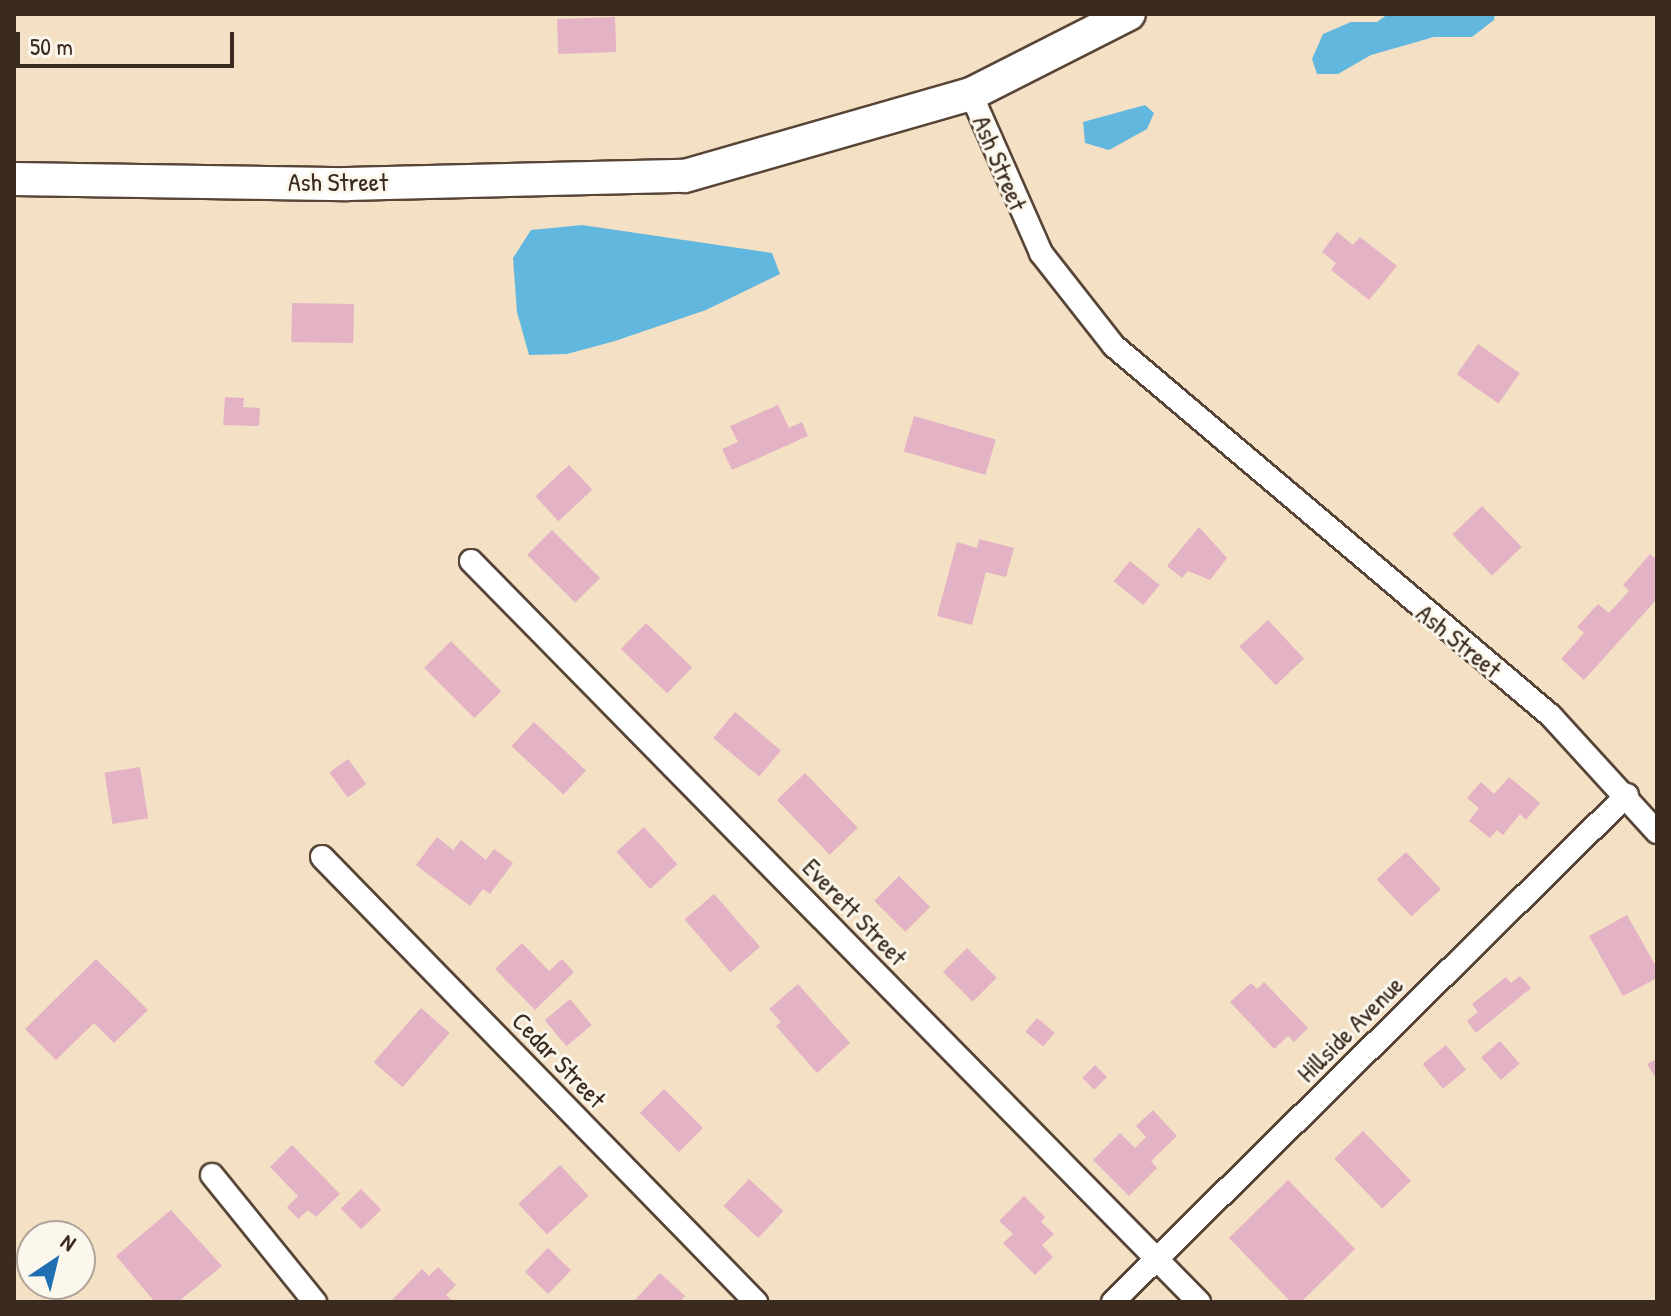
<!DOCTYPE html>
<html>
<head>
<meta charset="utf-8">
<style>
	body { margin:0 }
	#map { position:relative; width:1671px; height:1316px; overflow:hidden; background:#f4e0c4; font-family:"Patrick Hand",sans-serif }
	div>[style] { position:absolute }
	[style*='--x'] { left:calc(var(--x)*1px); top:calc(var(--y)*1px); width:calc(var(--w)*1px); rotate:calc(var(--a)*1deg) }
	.water>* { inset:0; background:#62b7de }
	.building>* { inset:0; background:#e3b2c5; transform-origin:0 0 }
	.roads { filter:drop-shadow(2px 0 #574537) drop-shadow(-2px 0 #574537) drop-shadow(0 2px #574537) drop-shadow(0 -2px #574537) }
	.street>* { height:22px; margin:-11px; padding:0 11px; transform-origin:11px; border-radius:11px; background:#fff }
	.secondary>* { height:32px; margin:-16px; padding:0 16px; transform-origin:16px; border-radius:16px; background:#fff }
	span { translate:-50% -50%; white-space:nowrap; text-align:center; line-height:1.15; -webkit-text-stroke:6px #fbf7ec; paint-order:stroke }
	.street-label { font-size:26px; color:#3b2a1e }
	.frame { position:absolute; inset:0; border:16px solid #3b2a1e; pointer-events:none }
	.north { position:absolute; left:16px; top:1220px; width:80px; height:80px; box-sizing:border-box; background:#fbf7ec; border:2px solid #aea59a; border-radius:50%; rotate:35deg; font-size:22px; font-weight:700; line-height:32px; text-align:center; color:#3b2a1e }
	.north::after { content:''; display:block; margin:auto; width:28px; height:36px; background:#1f6fb2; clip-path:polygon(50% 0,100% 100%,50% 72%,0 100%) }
	.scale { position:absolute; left:16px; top:32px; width:218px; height:36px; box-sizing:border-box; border:4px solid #3b2a1e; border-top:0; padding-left:10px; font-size:24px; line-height:28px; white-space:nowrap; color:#3b2a1e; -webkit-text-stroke:6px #fbf7ec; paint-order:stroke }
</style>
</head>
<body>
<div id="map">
	<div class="water">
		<i style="clip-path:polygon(1388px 14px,1495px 14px,1494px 20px,1472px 37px,1434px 37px,1371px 55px,1338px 74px,1317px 74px,1312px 59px,1323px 34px,1351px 22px,1377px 22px)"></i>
		<i style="clip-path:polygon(1145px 105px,1154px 113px,1147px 129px,1109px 150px,1085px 143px,1083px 122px)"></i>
		<i style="clip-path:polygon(582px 225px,772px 253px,780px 274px,706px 310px,615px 341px,567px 354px,529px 355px,517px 312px,513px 258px,531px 230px)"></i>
	</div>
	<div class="building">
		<i style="left:615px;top:17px;width:35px;height:58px;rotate:88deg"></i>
		<i style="clip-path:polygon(1337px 232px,1353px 245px,1360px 237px,1397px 266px,1369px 300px,1331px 270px,1336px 263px,1322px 252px)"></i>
		<i style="left:292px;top:303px;width:62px;height:39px;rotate:1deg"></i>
		<i style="left:1478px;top:344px;width:51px;height:37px;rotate:35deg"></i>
		<i style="clip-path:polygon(225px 397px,244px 398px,243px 407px,260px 408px,259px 426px,223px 425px)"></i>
		<i style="clip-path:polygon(778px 405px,789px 428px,802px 422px,808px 436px,732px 470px,722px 449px,738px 442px,730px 426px)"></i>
		<i style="left:914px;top:416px;width:85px;height:37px;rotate:16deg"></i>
		<i style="left:569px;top:465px;width:34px;height:46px;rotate:47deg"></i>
		<i style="left:1482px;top:506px;width:57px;height:41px;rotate:46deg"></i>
		<i style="clip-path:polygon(1199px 527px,1227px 558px,1210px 580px,1188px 571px,1182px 578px,1167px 566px)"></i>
		<i style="left:552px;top:530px;width:68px;height:35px;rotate:45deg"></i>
		<i style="clip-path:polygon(979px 539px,1014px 548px,1006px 577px,986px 572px,972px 625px,937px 616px,957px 542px,977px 548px)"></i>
		<i style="clip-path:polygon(1650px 554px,1657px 560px,1657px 599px,1584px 680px,1561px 659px,1584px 633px,1577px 627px,1598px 604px,1609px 613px,1629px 591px,1623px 585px)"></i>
		<i style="left:1130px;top:561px;width:38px;height:26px;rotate:39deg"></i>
		<i style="left:1268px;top:620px;width:53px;height:39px;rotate:47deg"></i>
		<i style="left:646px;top:623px;width:64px;height:36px;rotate:44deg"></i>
		<i style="left:451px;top:641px;width:71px;height:38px;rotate:45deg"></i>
		<i style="left:735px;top:712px;width:60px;height:34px;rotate:40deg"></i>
		<i style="left:534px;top:722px;width:71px;height:33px;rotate:43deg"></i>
		<i style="left:348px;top:759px;width:31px;height:23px;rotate:54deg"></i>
		<i style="left:140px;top:767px;width:52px;height:36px;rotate:81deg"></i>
		<i style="left:805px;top:773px;width:76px;height:39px;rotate:46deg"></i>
		<i style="clip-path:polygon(1509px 777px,1540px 803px,1526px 820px,1520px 814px,1503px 835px,1497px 830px,1490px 838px,1469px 821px,1479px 808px,1467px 798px,1481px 782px,1494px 794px)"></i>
		<i style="left:644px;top:827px;width:50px;height:37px;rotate:48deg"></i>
		<i style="clip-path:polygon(437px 837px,453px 850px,461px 840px,486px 860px,494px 849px,513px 863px,490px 894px,483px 889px,470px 906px,416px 865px)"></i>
		<i style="left:1406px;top:852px;width:51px;height:40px;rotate:47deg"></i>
		<i style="left:899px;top:876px;width:44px;height:35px;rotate:45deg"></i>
		<i style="left:714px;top:894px;width:70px;height:39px;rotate:49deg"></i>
		<i style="clip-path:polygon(1627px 915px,1657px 968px,1657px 978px,1623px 996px,1589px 936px)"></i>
		<i style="clip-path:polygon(522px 943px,549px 971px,562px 959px,574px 972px,535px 1010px,495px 969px)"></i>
		<i style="left:967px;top:948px;width:42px;height:34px;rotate:45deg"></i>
		<i style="clip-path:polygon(96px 959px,148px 1010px,114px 1043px,94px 1023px,56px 1060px,25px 1029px)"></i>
		<i style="clip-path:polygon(1520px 976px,1531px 988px,1476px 1033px,1467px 1021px,1478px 1012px,1472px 1004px,1506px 977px,1511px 983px)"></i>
		<i style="clip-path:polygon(1264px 982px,1308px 1028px,1294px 1042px,1288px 1036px,1274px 1049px,1230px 1002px,1251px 983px,1257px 989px)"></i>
		<i style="clip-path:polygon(798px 984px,850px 1043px,817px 1073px,776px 1026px,781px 1022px,769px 1009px)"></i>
		<i style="left:570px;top:999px;width:34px;height:33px;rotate:50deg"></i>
		<i style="left:421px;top:1008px;width:38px;height:72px;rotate:41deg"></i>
		<i style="left:1037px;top:1018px;width:23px;height:18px;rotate:40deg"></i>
		<i style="left:1500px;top:1041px;width:30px;height:25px;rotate:49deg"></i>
		<i style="left:1446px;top:1045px;width:32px;height:30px;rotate:51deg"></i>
		<i style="clip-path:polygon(1657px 1059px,1657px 1080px,1647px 1064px)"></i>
		<i style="left:1095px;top:1065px;width:17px;height:18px;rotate:45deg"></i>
		<i style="left:664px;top:1089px;width:55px;height:34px;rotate:45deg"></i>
		<i style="clip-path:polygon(1153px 1110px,1177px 1136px,1151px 1161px,1157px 1168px,1129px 1196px,1093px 1160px,1120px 1133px,1135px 1148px,1146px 1137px,1136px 1126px)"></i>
		<i style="left:1363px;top:1131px;width:69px;height:40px;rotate:46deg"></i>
		<i style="clip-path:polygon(292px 1145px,340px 1194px,316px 1217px,308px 1210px,298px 1219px,287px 1207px,298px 1196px,270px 1167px)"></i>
		<i style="left:560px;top:1165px;width:42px;height:57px;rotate:47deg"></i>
		<i style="left:749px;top:1179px;width:47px;height:37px;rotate:43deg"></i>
		<i style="clip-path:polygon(1288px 1180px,1355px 1249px,1301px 1302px,1291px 1302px,1229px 1238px)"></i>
		<i style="left:361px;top:1189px;width:29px;height:28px;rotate:46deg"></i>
		<i style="clip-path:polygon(1024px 1196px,1045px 1217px,1041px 1222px,1054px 1234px,1042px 1245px,1053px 1257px,1035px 1275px,1003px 1243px,1013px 1234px,999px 1221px)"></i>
		<i style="clip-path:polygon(171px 1210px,222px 1266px,178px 1302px,155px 1302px,116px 1256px)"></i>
		<i style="left:548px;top:1248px;width:32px;height:33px;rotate:44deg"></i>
		<i style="clip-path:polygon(438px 1267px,456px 1285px,446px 1295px,454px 1302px,390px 1302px,422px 1269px,429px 1276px)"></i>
		<i style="clip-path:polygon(660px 1273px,685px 1296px,680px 1302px,633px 1302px)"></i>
	</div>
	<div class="roads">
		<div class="street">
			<i style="--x:971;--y:94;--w:174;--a:66.2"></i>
			<i style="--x:1041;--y:253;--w:118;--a:51.9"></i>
			<i style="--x:1114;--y:346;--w:573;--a:40.25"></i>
			<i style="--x:1551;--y:716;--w:157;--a:47.6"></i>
			<i style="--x:471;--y:561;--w:1039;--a:45.51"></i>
			<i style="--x:322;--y:857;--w:622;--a:45.72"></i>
			<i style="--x:212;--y:1175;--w:164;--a:51"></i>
			<i style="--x:1113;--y:1302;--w:722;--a:-44.61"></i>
		</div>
		<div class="secondary">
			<i style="--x:14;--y:179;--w:333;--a:0.9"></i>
			<i style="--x:347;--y:184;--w:338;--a:-1.4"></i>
			<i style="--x:685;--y:176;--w:298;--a:-16"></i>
			<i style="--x:971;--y:94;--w:177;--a:-26.9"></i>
		</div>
	</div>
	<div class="street-label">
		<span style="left:1000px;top:163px;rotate:67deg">Ash Street</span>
		<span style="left:338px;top:182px">Ash Street</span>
		<span style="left:1459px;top:641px;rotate:39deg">Ash Street</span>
		<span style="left:855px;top:912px;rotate:46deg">Everett Street</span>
		<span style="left:1350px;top:1029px;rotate:-45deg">Hillside Avenue</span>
		<span style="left:559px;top:1060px;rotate:46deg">Cedar Street</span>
	</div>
	<div class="frame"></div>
	<div class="north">N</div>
	<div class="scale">50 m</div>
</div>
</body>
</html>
